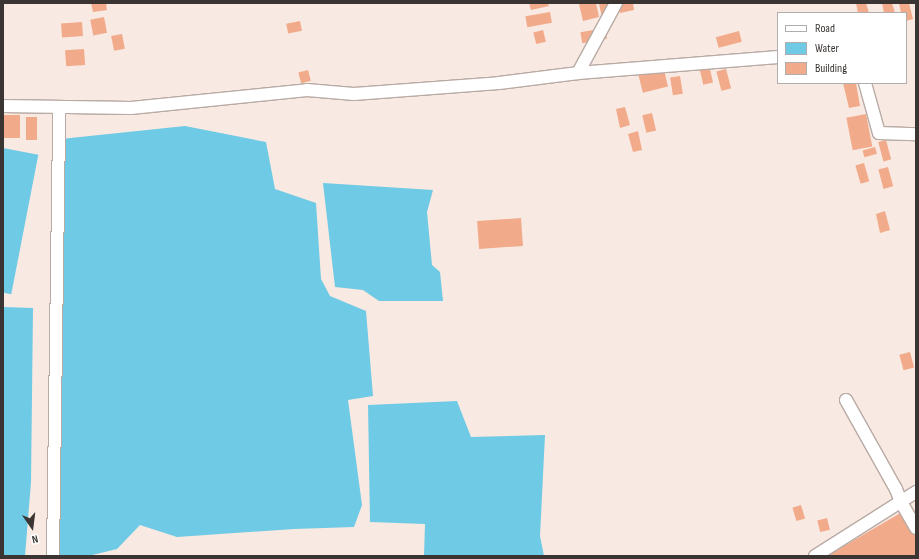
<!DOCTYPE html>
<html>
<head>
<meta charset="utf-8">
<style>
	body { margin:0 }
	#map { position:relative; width:919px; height:559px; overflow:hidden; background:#f8e9e2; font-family:"Sofia Sans Condensed",sans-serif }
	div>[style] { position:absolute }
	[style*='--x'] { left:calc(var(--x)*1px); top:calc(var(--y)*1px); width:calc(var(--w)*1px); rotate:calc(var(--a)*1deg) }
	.water>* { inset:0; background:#6ecae5; transform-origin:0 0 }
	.building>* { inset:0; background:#f2ab8a; transform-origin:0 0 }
	.roads { filter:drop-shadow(1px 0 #b8aaa4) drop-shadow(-1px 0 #b8aaa4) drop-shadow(0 1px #b8aaa4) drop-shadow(0 -1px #b8aaa4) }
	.minor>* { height:12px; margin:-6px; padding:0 6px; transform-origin:6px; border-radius:6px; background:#fff }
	span { translate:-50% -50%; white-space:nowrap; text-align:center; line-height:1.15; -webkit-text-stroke:3.5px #fff; paint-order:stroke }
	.frame { position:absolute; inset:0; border:4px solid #3a3532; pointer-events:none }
	.legend { position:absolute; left:777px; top:12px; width:130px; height:72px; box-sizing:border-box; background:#fff; border:1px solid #b0aead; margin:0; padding:5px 7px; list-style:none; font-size:12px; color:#3a3532 }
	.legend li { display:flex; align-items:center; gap:8px; height:20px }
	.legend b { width:20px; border:1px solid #b0aead }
	.north { position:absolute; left:12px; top:507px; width:40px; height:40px; -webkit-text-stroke:3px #fff; paint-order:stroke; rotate:166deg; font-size:11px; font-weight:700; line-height:16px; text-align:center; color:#3a3532 }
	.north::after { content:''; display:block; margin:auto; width:14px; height:18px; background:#3a3532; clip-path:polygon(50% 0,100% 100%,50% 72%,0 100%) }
</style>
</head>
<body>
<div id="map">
	<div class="water">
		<i style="clip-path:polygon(185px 126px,266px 142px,275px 189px,316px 203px,321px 279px,330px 296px,366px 311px,373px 396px,348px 400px,362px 505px,354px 527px,294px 529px,177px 537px,140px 525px,117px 549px,88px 556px,58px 556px,61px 139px)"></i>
		<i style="left:3px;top:148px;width:36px;height:142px;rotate:11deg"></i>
		<i style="clip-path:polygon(323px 183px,433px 190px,427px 212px,432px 265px,440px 272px,443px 301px,379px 301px,363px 290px,335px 287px)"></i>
		<i style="clip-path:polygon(3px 307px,33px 308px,31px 482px,25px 556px,3px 556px)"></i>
		<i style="clip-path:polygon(457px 401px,471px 437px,545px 435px,540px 536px,544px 556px,424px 556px,425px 524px,370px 522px,368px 405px)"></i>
	</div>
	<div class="building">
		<i style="clip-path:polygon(91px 3px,106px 3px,107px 10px,93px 12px)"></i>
		<i style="clip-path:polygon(529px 3px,548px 3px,549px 6px,531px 10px)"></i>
		<i style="clip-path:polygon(583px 3px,596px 3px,599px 17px,583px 21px,579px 4px)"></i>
		<i style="clip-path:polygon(607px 3px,609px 15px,602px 17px,599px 4px)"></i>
		<i style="clip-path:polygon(618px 3px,633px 3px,634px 10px,620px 13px)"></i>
		<i style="clip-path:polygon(856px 3px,866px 3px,869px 13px,858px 13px)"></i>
		<i style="clip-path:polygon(882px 3px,892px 3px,895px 13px,884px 13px)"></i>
		<i style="clip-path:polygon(899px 3px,909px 3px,913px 19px,906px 21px,906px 13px,901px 13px)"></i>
		<i style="left:550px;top:12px;width:11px;height:25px;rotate:80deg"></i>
		<i style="left:104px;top:17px;width:16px;height:14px;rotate:79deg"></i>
		<i style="left:300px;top:21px;width:10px;height:14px;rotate:79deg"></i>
		<i style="left:82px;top:22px;width:14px;height:21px;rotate:86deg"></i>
		<i style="left:605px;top:28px;width:11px;height:25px;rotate:80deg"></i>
		<i style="left:543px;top:30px;width:12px;height:10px;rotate:76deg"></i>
		<i style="left:739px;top:31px;width:11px;height:24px;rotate:75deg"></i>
		<i style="left:122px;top:34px;width:15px;height:11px;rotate:79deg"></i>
		<i style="left:84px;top:49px;width:16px;height:19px;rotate:86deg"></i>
		<i style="left:709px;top:65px;width:18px;height:10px;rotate:77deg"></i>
		<i style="left:663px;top:66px;width:21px;height:26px;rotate:76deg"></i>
		<i style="left:726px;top:69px;width:20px;height:10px;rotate:75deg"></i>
		<i style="left:308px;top:70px;width:11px;height:10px;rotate:75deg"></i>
		<i style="left:680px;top:76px;width:18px;height:10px;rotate:81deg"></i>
		<i style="clip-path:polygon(843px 83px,856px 83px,860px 106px,849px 108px)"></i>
		<i style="clip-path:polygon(625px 107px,630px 125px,620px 128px,616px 109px)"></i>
		<i style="left:652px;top:113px;width:18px;height:10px;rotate:77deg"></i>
		<i style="left:866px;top:114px;width:33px;height:20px;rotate:79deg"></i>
		<i style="left:3px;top:115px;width:17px;height:23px"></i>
		<i style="left:26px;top:117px;width:11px;height:23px"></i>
		<i style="clip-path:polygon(638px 131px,642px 150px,633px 152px,628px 134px)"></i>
		<i style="left:886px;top:140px;width:20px;height:8px;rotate:75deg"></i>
		<i style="left:875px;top:147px;width:7px;height:13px;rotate:74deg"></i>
		<i style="left:864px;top:163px;width:19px;height:9px;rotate:74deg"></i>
		<i style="left:888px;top:167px;width:20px;height:10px;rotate:75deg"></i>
		<i style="clip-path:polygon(885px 211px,890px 230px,880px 233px,876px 214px)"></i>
		<i style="left:521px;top:218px;width:28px;height:44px;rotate:86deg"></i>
		<i style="left:910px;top:352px;width:16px;height:11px;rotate:75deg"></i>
		<i style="left:801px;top:505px;width:14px;height:9px;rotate:73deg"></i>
		<i style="clip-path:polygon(902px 512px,916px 535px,916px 556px,827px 556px)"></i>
		<i style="left:827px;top:518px;width:12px;height:10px;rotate:76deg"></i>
	</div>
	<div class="roads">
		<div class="minor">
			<i style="--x:578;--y:73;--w:201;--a:-4.6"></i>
			<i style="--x:865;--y:83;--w:52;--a:74.4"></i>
			<i style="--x:879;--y:133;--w:37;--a:2"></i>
			<i style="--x:3;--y:106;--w:128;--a:0.9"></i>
			<i style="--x:131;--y:108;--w:177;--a:-5.8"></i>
			<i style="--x:307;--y:90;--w:47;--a:4.9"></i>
			<i style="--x:354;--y:94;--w:145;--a:-4.3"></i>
			<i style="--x:499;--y:83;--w:80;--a:-7.2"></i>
			<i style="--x:578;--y:73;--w:80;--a:-61.5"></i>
			<i style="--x:846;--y:400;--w:102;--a:60.7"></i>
			<i style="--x:896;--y:489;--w:14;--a:69"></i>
			<i style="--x:901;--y:502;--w:30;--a:60"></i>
			<i style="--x:53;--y:556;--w:449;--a:-89.2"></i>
			<i style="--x:815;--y:556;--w:120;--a:-32.4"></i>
		</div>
	</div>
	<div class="frame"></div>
	<ul class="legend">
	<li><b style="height:5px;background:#fff"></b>Road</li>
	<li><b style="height:11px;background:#6ecae5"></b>Water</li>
	<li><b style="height:11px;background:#f2ab8a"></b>Building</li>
	</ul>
	<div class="north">N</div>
</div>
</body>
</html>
